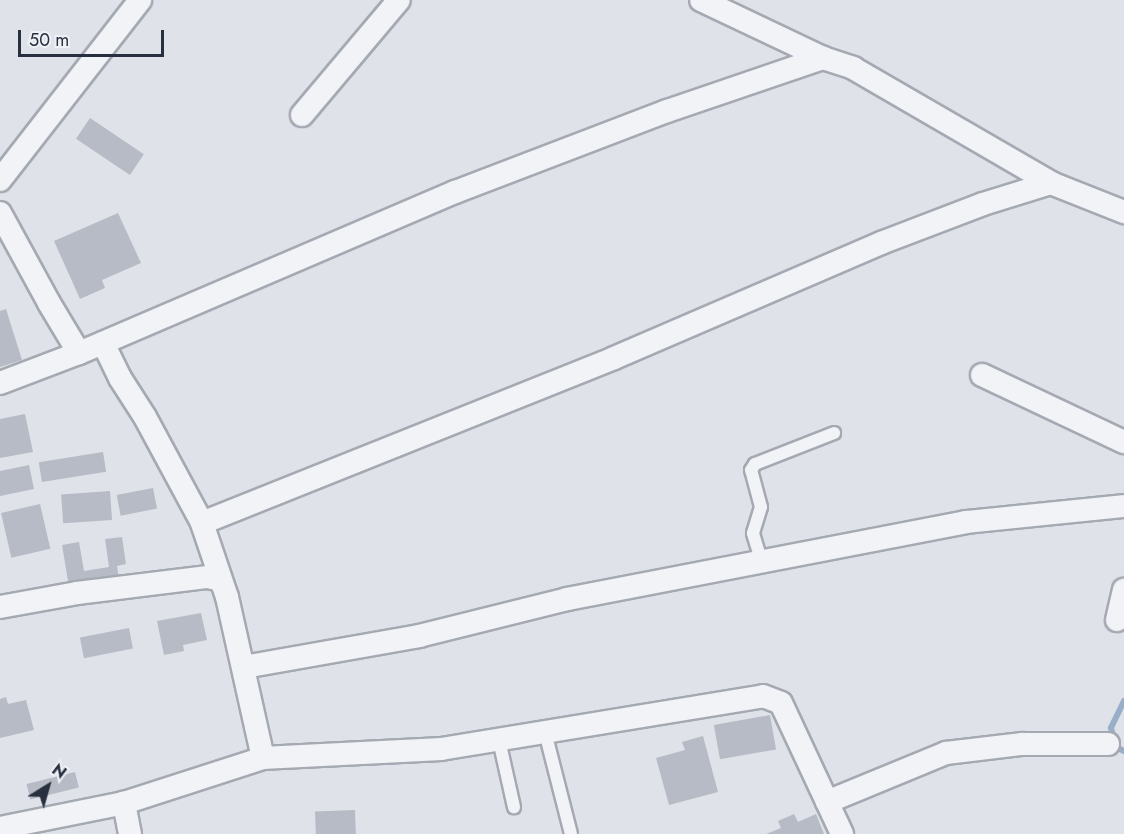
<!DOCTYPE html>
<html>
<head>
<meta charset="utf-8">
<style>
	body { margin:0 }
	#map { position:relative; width:1124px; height:834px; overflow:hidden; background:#dfe2e8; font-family:Jost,sans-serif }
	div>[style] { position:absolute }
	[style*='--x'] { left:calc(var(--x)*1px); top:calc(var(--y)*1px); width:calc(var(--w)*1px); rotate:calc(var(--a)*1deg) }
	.stream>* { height:6px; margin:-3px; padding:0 3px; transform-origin:3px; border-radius:3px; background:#99afc9 }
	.building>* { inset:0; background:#b6bbc5; transform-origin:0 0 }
	.roads { filter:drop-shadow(2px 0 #a4a9b2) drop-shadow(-2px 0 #a4a9b2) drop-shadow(0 2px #a4a9b2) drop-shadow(0 -2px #a4a9b2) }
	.service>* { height:12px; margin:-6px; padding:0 6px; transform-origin:6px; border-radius:6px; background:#f2f3f7 }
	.minor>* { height:22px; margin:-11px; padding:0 11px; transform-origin:11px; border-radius:11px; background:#f2f3f7 }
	span { translate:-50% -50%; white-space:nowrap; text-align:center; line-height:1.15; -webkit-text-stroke:4.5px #eef1f6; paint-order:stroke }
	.north { position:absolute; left:18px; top:756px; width:60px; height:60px; -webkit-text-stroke:4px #eef1f6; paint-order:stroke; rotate:37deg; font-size:16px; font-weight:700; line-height:24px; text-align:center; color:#283040 }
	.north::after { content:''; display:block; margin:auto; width:21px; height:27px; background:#283040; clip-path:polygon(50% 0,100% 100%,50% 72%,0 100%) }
	.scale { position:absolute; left:18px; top:30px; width:146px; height:27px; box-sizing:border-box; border:3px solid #283040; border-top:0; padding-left:8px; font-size:18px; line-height:21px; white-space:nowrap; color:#283040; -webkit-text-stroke:4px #eef1f6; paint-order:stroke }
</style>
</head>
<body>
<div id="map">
	<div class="stream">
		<i style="--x:1124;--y:701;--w:30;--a:116"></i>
		<i style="--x:1111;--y:728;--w:20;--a:75"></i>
		<i style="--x:1116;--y:747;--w:9;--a:27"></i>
	</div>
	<div class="building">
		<i style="left:90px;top:118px;width:65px;height:25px;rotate:34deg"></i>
		<i style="clip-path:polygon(118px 213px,141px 263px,102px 280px,105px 288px,80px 299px,54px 241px)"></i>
		<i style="clip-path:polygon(6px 309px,22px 360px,0 367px,0 311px)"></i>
		<i style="clip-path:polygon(25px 414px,33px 452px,0 458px,0 419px)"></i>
		<i style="left:103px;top:452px;width:20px;height:65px;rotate:81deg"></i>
		<i style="clip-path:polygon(29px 465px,34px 489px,0 496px,0 471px)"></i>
		<i style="left:153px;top:488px;width:21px;height:37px;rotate:79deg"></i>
		<i style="left:110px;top:491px;width:29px;height:49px;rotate:86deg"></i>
		<i style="left:40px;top:504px;width:46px;height:40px;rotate:77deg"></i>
		<i style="clip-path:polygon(122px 537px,126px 564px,117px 566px,119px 579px,69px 587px,62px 545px,79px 542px,84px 571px,109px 567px,105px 539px)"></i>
		<i style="clip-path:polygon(201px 613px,207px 640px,183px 645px,184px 651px,164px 655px,157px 621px)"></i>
		<i style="left:129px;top:628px;width:21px;height:50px;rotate:79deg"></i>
		<i style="clip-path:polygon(6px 697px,8px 704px,26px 700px,34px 730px,0 738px,0 699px)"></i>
		<i style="left:770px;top:715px;width:35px;height:57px;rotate:80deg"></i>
		<i style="clip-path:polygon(703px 736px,718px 792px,669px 805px,656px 758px,685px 750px,682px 742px)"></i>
		<i style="left:75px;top:772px;width:16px;height:50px;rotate:76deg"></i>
		<i style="left:355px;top:810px;width:24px;height:40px;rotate:88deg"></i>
		<i style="clip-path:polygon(794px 814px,798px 822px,816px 814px,824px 834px,766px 834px,781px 828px,778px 821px)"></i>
	</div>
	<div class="roads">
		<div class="service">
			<i style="--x:762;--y:563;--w:31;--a:-107"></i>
			<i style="--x:753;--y:533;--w:27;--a:-73"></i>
			<i style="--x:761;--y:507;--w:38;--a:-105"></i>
			<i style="--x:751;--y:470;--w:7;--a:-56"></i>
			<i style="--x:755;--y:464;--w:85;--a:-21.4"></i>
			<i style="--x:545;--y:732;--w:105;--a:75.7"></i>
			<i style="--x:499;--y:740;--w:69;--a:77.4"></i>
		</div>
		<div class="minor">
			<i style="--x:701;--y:0;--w:135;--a:25.4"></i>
			<i style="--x:823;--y:58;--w:32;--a:18"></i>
			<i style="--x:853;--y:68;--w:229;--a:30.1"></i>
			<i style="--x:1051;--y:183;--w:79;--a:21.7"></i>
			<i style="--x:302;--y:115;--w:150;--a:-49.9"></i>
			<i style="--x:0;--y:180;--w:228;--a:-52.1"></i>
			<i style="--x:0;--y:213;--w:102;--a:61.4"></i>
			<i style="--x:49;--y:303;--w:58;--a:59"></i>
			<i style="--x:103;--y:343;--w:39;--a:64"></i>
			<i style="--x:120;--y:378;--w:46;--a:57.3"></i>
			<i style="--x:145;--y:417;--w:120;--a:61.7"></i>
			<i style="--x:202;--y:523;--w:444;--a:-21.8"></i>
			<i style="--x:614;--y:358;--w:291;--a:-23.3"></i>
			<i style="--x:881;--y:243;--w:109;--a:-20.9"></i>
			<i style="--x:983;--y:204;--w:71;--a:-17.2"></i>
			<i style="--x:982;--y:375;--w:157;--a:25.3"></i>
			<i style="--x:0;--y:383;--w:85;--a:-20.8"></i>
			<i style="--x:79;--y:353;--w:409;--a:-23.2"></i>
			<i style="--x:455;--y:192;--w:227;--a:-20.9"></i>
			<i style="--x:667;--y:111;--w:165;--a:-18.8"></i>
			<i style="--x:0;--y:607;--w:78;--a:-10.3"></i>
			<i style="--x:77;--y:593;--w:132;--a:-7"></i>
			<i style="--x:208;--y:577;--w:13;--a:13"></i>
			<i style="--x:1117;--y:620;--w:31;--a:-77"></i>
			<i style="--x:244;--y:667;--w:178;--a:-10"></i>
			<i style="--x:419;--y:636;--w:153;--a:-14"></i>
			<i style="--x:567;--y:599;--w:406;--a:-10.9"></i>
			<i style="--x:966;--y:522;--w:159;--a:-5.8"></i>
			<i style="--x:263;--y:758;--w:178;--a:-2.9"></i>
			<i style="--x:441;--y:749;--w:326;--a:-9.3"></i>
			<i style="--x:763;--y:696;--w:19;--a:21"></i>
			<i style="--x:781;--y:703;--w:145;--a:65"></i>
			<i style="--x:827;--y:802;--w:129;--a:-22.4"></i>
			<i style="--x:946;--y:753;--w:77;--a:-6.8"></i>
			<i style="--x:1022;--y:744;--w:86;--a:0"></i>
			<i style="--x:0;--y:828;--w:126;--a:-11.4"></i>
			<i style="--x:130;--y:834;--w:32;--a:-101"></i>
			<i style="--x:124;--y:803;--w:146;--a:-17.9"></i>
			<i style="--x:263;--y:758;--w:165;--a:-102.6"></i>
			<i style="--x:227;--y:597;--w:78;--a:-108.7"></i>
		</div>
	</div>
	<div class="north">N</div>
	<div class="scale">50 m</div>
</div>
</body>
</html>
